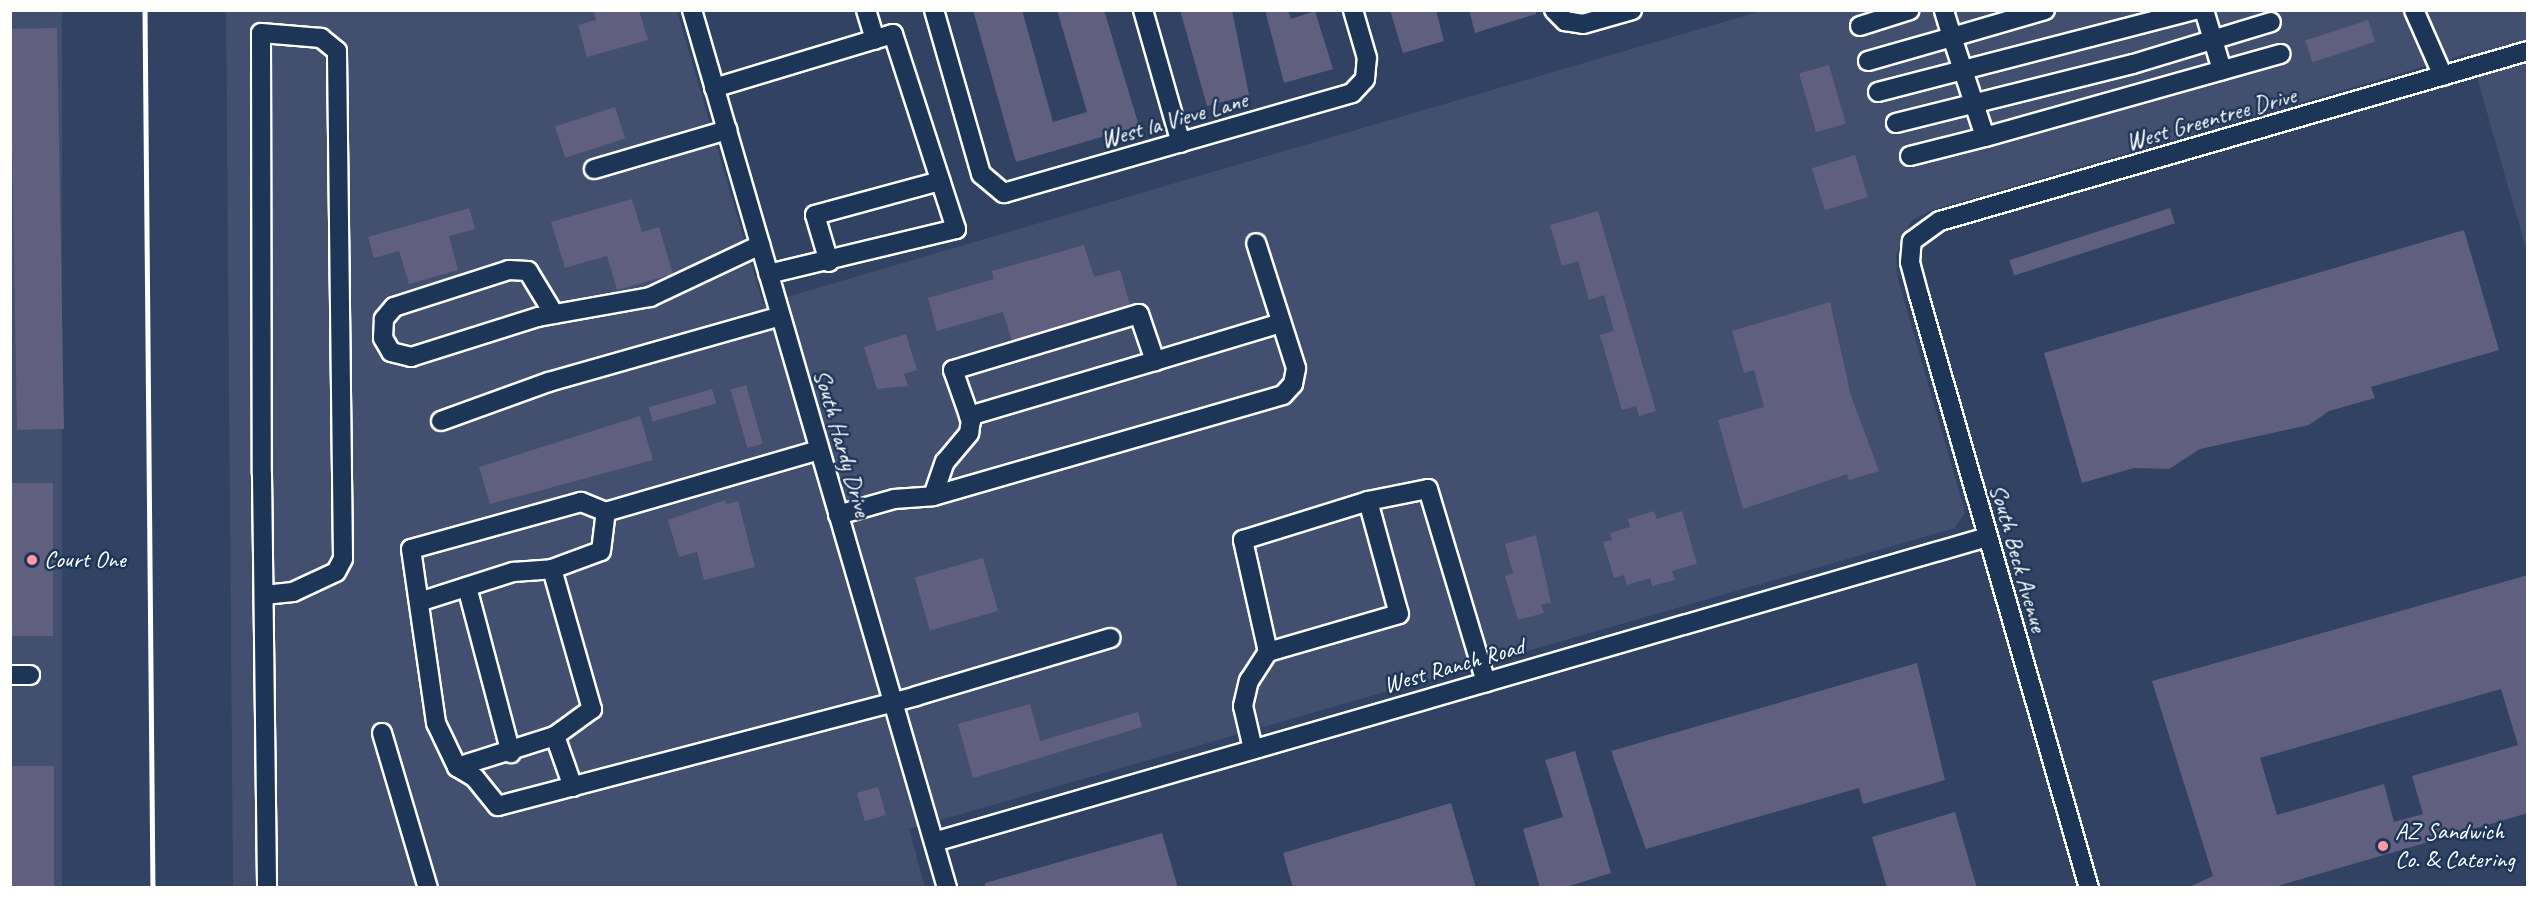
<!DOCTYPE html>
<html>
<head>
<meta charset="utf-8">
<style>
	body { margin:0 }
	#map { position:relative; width:2538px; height:898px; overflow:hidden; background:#314263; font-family:Caveat,sans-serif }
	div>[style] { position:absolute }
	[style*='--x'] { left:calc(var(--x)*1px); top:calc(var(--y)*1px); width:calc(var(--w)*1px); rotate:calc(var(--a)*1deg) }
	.built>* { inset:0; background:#434f6f; transform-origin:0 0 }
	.building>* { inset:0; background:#605f80; transform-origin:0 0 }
	.roads { filter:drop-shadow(2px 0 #fff) drop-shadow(-2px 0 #fff) drop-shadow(0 2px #fff) drop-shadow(0 -2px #fff) }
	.minor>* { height:18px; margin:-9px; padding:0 9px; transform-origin:9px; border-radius:9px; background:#1d3557 }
	.rail>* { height:4.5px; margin:-2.25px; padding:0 2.25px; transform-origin:2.25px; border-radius:2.25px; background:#fff }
	.dots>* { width:16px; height:16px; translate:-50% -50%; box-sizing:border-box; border:3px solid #1d3557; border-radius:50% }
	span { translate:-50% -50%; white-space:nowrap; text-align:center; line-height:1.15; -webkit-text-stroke:5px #1d3557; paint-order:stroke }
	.street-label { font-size:24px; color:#fff }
	.poi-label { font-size:24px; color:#fff }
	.left { translate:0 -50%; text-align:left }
	.frame { position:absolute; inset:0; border:12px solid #fff; pointer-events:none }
</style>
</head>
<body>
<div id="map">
	<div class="built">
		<i style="left:10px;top:11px;width:52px;height:876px"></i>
		<i style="clip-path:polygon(226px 11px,677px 11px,763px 304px,1761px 11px,2527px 11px,2527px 252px,2470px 53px,1932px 210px,1911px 221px,1896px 255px,1897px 276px,1965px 512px,1955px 528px,909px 829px,925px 887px,233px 887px)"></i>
	</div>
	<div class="building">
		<i style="clip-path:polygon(593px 10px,639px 10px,648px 40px,587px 57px,578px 25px,596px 20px)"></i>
		<i style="clip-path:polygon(973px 10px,1022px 10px,1053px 122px,1087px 112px,1057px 10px,1104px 10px,1139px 126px,1016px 162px)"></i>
		<i style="clip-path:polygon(1180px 10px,1232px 10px,1249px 95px,1207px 106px)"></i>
		<i style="clip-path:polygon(1265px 10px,1288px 10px,1291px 19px,1315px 11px,1333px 69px,1284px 83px)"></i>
		<i style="clip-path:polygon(1390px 10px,1436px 10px,1444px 41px,1403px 53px)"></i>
		<i style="clip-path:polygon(1469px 10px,1536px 10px,1536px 14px,1475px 33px)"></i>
		<i style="left:2368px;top:20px;width:23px;height:66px;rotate:72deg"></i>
		<i style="left:57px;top:28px;width:401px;height:47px;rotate:89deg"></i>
		<i style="left:1829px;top:65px;width:61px;height:31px;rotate:74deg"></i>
		<i style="left:615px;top:107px;width:33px;height:63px;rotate:72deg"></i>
		<i style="left:1855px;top:155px;width:44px;height:45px;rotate:73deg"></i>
		<i style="clip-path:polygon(632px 199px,642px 232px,659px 227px,673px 274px,617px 290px,607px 256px,565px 268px,551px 222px)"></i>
		<i style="clip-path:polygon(469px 208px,475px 229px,449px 236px,458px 270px,409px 284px,399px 251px,374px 258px,368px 237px)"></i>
		<i style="left:2170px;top:208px;width:16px;height:169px;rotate:72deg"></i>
		<i style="clip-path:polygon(1598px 211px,1656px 411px,1639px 416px,1636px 406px,1622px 410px,1600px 335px,1614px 331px,1604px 295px,1589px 300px,1578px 261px,1562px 266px,1550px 225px)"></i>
		<i style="clip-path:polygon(2464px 230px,2499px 350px,2371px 387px,2375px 398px,2329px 411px,2309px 425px,2200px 449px,2169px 469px,2134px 468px,2082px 483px,2044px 353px)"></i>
		<i style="clip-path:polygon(1084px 245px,1094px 277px,1120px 270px,1130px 305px,1012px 341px,1003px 312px,937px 331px,928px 298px,994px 279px,992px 271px)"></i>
		<i style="clip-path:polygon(1830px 302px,1851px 396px,1879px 471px,1849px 480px,1847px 474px,1743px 509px,1718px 420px,1764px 407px,1754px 370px,1744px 373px,1732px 331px)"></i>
		<i style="clip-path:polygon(906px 334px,917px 370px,904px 374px,908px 386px,877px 389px,864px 347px)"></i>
		<i style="left:746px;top:385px;width:61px;height:16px;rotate:74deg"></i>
		<i style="left:712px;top:389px;width:15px;height:66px;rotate:74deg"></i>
		<i style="clip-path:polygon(640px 416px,653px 460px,490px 504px,479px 467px)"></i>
		<i style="left:53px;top:483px;width:153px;height:43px;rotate:90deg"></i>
		<i style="clip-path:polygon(725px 500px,727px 504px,738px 501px,755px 567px,704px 580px,697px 552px,679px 557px,668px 520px)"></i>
		<i style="clip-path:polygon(1654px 511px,1657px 519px,1682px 511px,1697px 564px,1672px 571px,1675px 580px,1652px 586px,1650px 578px,1627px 585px,1624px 575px,1614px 578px,1603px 542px,1612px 540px,1610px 533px,1630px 527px,1628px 519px)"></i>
		<i style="clip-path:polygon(1536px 535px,1551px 603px,1541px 605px,1544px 613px,1518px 620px,1505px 576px,1513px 573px,1505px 544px)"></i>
		<i style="left:983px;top:558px;width:55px;height:71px;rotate:74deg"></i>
		<i style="clip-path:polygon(evenodd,2528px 575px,2528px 813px,2271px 888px,2187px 888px,2213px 876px,2152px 681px,2528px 575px,2501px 689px,2518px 745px,2412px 776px,2423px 814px,2394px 822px,2384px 784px,2277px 815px,2260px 758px,2501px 689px)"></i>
		<i style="clip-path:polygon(1917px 663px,1945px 780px,1863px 804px,1859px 788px,1646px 849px,1611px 751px)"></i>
		<i style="clip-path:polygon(1030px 704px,1040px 741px,1138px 712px,1142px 727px,973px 778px,958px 724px)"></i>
		<i style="clip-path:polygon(1575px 751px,1611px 873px,1563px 888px,1540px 888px,1523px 829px,1563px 817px,1545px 760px)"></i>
		<i style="left:54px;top:766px;width:122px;height:46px;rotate:90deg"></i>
		<i style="left:878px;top:787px;width:29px;height:22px;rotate:74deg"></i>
		<i style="clip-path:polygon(1451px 803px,1476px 888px,1293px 888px,1283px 853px)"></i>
		<i style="clip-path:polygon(1955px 812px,1977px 888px,1887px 888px,1872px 837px)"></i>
		<i style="clip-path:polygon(1162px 833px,1178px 888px,985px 888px,985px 883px)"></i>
	</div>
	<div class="roads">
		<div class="minor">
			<i style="--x:692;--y:10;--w:914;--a:73.8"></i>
			<i style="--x:866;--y:10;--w:31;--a:73"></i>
			<i style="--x:934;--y:10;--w:171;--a:74"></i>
			<i style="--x:981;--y:174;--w:30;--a:40"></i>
			<i style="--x:1004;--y:193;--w:362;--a:-16"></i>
			<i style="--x:1352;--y:93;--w:19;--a:-47"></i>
			<i style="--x:1365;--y:79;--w:21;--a:-85"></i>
			<i style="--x:1367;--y:58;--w:50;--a:-106.3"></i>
			<i style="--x:1143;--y:10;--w:138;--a:74.1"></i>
			<i style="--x:1554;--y:10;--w:16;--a:45"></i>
			<i style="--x:1565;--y:21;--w:18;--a:9"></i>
			<i style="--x:1583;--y:24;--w:51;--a:-15.9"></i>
			<i style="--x:2045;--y:10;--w:97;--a:163.8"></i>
			<i style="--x:1952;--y:37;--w:105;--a:71.7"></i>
			<i style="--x:1985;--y:137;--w:307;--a:-15.7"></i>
			<i style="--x:2204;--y:10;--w:63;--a:73.3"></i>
			<i style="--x:2414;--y:10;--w:72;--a:66.3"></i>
			<i style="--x:1860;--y:26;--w:52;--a:-17.7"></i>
			<i style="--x:1868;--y:61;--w:87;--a:-15.9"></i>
			<i style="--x:1952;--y:37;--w:28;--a:-107"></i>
			<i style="--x:714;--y:88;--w:187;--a:-16.8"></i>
			<i style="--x:893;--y:34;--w:205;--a:72.1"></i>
			<i style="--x:956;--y:229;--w:193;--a:166.5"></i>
			<i style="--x:1878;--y:92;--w:328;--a:-14.5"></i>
			<i style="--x:1896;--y:123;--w:244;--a:-14"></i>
			<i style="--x:2133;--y:64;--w:144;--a:-16.9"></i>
			<i style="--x:1910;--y:156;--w:77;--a:-14.2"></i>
			<i style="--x:594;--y:169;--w:139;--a:-16.3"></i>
			<i style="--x:829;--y:262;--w:49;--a:-106.6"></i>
			<i style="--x:815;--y:215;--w:130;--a:-15.2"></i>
			<i style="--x:554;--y:314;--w:50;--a:-121.2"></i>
			<i style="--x:528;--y:271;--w:19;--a:-177"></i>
			<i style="--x:509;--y:270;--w:121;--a:162.2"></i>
			<i style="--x:394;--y:307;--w:16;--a:130"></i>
			<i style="--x:384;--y:319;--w:19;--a:93"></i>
			<i style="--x:383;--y:338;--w:16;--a:60"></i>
			<i style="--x:391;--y:352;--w:21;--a:14"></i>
			<i style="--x:411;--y:357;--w:133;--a:-17.5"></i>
			<i style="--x:538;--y:317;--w:114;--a:-10.1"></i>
			<i style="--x:650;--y:297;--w:122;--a:-25.3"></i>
			<i style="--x:969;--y:416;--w:194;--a:-16.5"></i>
			<i style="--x:441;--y:421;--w:115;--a:-19.9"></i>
			<i style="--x:549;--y:382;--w:240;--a:-15.9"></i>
			<i style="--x:819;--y:450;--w:222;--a:163.8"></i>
			<i style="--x:606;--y:512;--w:27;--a:-158"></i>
			<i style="--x:581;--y:502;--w:176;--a:164.5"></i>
			<i style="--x:411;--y:549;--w:176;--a:81.8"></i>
			<i style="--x:436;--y:723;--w:49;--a:64.5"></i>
			<i style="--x:457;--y:767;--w:21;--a:31"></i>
			<i style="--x:475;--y:778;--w:36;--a:51"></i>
			<i style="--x:498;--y:806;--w:432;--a:-14.7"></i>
			<i style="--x:916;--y:696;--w:203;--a:-16.6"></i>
			<i style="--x:933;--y:496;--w:36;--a:-71"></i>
			<i style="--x:945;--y:462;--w:38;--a:-50"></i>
			<i style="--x:969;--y:433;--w:12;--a:-81"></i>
			<i style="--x:971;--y:421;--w:54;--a:-109.4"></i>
			<i style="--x:953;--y:370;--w:194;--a:-16.8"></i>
			<i style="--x:1139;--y:314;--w:50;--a:71.2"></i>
			<i style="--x:1155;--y:361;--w:132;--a:-16.8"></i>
			<i style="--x:1368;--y:501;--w:117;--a:74.7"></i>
			<i style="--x:1399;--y:614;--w:136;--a:163.8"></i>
			<i style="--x:1268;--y:652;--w:115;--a:-102.6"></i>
			<i style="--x:1243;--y:540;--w:131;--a:-17.3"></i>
			<i style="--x:1368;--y:501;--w:61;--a:-11.3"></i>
			<i style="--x:1428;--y:489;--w:202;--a:73.3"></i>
			<i style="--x:838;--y:515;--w:58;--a:-15.9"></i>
			<i style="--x:894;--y:499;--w:39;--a:-4"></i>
			<i style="--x:933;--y:496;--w:364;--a:-16.1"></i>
			<i style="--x:1283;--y:395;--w:15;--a:-48"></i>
			<i style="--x:1293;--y:384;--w:16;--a:-79"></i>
			<i style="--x:1296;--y:368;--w:131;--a:-107.7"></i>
			<i style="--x:552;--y:569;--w:52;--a:-20.2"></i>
			<i style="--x:601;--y:551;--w:39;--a:-83"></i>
			<i style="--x:467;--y:587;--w:172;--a:75.2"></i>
			<i style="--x:264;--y:595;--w:29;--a:-6"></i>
			<i style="--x:293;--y:592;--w:47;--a:-24.9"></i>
			<i style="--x:336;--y:572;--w:15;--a:-62"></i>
			<i style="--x:343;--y:559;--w:508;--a:-90.68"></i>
			<i style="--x:337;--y:51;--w:21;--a:-141"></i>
			<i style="--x:321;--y:38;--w:60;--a:-175.2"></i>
			<i style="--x:261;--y:33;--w:441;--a:89.9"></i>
			<i style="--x:262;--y:474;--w:414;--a:89.3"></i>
			<i style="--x:419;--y:602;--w:99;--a:-17.7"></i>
			<i style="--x:513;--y:572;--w:39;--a:-4"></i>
			<i style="--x:552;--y:569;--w:146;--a:74.1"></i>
			<i style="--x:592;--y:709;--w:46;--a:143.9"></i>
			<i style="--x:10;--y:675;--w:20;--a:0"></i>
			<i style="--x:382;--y:733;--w:162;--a:73.5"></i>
			<i style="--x:1253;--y:749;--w:44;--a:-103.1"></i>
			<i style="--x:1243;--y:706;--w:26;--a:-77"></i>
			<i style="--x:1249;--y:681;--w:35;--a:-57"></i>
			<i style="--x:457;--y:767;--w:103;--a:-17.6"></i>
			<i style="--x:555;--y:736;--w:54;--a:70.6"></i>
			<i style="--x:934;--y:842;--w:1096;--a:-16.15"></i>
			<i style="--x:2089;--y:888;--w:616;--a:-106.02"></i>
			<i style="--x:1919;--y:296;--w:35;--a:-105"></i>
			<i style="--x:1910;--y:262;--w:21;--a:-85"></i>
			<i style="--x:1912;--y:241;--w:34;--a:-36"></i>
			<i style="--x:1940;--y:221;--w:612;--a:-16.13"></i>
		</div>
	</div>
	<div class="rail">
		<i style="--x:145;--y:10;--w:878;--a:89.48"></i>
	</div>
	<div class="dots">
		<i style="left:32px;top:560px;background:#ff9aa2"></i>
		<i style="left:2383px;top:846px;background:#ff9aa2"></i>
	</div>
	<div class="street-label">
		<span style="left:2211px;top:119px;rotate:-16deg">West Greentree Drive</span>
		<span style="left:1174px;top:120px;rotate:-16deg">West la Vieve Lane</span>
		<span style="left:842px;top:443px;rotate:74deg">South Hardy Drive</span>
		<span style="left:2018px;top:558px;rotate:74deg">South Beck Avenue</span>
		<span style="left:1454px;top:666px;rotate:-16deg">West Ranch Road</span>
	</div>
	<div class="poi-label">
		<span class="left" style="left:44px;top:560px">Court One</span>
		<span class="left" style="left:2395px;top:846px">AZ Sandwich<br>Co. &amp; Catering</span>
	</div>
	<div class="frame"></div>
</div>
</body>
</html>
